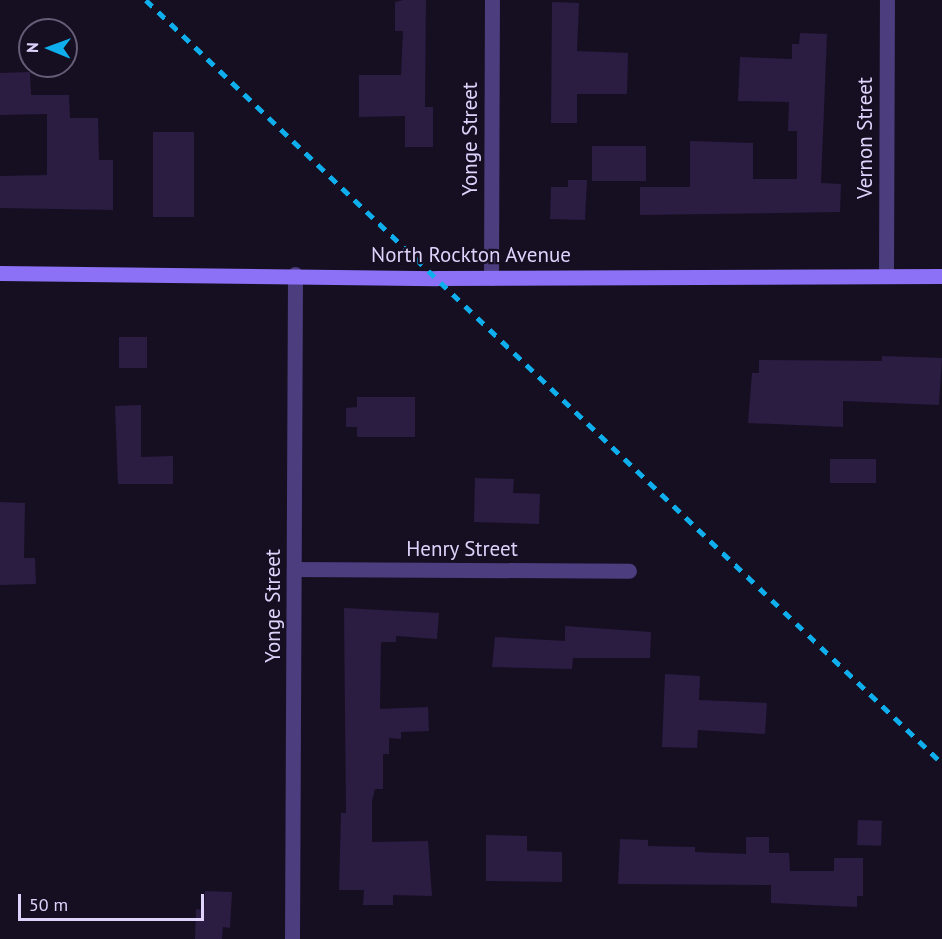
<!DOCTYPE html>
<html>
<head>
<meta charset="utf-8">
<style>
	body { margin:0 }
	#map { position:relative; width:942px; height:939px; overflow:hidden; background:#160f22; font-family:"PT Sans",sans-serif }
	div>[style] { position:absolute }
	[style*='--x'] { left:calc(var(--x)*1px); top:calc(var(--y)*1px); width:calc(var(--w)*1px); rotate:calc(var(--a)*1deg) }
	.building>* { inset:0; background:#2b1c42; transform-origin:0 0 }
	.minor>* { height:15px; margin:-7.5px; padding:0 7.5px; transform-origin:7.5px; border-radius:7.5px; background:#4b3d7e }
	.secondary>* { height:15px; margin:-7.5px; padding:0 7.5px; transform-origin:7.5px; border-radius:7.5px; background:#8c70f6 }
	.rail>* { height:4.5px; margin-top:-2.25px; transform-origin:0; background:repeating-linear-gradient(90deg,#0faeec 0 9px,transparent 0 17px) }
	span { translate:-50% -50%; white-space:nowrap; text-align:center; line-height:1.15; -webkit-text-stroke:4.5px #160f22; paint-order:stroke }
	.street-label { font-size:21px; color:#dfd3fc }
	.north { position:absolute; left:18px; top:18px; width:60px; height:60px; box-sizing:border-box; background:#160f22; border:2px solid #665d79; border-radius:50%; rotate:271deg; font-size:16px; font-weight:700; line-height:24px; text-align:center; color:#dfd3fc }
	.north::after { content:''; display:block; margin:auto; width:21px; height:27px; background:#0faeec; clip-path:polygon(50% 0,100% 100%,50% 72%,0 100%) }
	.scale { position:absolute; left:18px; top:894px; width:186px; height:27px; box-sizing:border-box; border:3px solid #dfd3fc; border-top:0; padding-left:8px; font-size:18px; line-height:21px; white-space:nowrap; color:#dfd3fc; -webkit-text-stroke:4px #160f22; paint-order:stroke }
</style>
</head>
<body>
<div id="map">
	<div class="building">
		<i style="clip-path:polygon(403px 0,426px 0,425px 107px,433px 107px,433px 147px,405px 147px,405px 116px,359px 117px,359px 75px,401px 75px,403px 31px,395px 31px,395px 2px)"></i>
		<i style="clip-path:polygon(552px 2px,579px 3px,577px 51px,628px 53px,627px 94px,577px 94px,577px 123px,551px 123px)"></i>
		<i style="clip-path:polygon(800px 33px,827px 34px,821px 183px,841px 184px,840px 212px,640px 215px,640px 187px,690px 187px,690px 141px,753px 143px,753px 179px,797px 179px,797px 131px,788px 131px,789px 102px,738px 101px,740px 57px,792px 59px,792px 44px,799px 44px)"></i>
		<i style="clip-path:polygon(30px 72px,31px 95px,69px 95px,70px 118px,98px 118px,99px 160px,113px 160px,113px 210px,0 208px,0 176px,47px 175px,47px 114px,0 115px,0 73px)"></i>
		<i style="left:194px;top:132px;width:85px;height:41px;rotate:90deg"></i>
		<i style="left:592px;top:146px;width:54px;height:35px"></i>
		<i style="clip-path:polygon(568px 180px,587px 180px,585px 220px,550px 219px,551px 187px,568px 187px)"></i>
		<i style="left:119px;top:337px;width:28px;height:31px"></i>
		<i style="clip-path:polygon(882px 356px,942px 358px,939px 405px,843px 401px,843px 427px,748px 423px,752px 373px,759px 373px,759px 360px,882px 361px)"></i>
		<i style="clip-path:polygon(357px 397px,415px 397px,415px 437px,357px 437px,357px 427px,346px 427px,346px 408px,357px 407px)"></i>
		<i style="clip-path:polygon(141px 405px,141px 457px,173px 456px,173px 484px,118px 484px,115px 406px)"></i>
		<i style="left:830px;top:459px;width:46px;height:24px"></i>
		<i style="clip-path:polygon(475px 478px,514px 479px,513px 493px,540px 494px,539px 524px,474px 522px)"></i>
		<i style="clip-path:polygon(0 502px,25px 503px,24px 558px,35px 558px,36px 584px,0 585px)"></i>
		<i style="clip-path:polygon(344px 608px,439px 613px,437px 639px,396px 636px,396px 642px,381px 642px,380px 709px,428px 707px,429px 731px,401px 732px,401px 739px,389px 738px,389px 754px,383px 754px,383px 789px,375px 789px,372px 801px,372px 842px,428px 841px,432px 896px,393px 895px,393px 905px,363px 905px,364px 890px,339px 890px,341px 813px,346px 813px)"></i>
		<i style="clip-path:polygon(565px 626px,651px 632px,650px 658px,573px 658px,572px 669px,492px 667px,495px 637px,565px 641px)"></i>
		<i style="clip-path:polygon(665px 674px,700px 676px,699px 700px,767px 703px,765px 734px,698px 730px,697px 748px,662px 747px)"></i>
		<i style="left:858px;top:820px;width:24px;height:25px;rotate:2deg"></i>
		<i style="clip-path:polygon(486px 835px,527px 836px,527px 851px,562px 852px,562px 882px,486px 881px)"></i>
		<i style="clip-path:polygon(746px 837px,769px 837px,769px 853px,789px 853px,790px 871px,834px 871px,834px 858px,863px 858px,863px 896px,857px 896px,857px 907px,771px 903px,771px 885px,618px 884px,620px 839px,648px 840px,648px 846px,695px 847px,695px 852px,746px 854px)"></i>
		<i style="clip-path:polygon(205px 891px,232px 892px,230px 928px,223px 927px,222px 939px,195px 939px,196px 909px,204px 910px)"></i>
	</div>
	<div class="minor">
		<i style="--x:886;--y:276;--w:276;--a:-89.8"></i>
		<i style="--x:491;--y:278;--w:278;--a:-89.8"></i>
		<i style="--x:294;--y:569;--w:335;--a:0.3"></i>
		<i style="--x:292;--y:939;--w:665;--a:-89.74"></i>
	</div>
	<div class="secondary">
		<i style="--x:0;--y:273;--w:437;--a:0.7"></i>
		<i style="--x:437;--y:278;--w:505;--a:-0.23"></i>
	</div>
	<div class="rail">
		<i style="--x:146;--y:0;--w:1103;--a:43.79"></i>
	</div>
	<div class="street-label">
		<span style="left:865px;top:138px;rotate:-90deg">Vernon Street</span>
		<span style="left:470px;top:139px;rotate:-90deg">Yonge Street</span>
		<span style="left:471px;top:255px">North Rockton Avenue</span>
		<span style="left:462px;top:549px">Henry Street</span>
		<span style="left:273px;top:606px;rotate:-90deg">Yonge Street</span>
	</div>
	<div class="north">N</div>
	<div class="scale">50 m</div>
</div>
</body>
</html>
